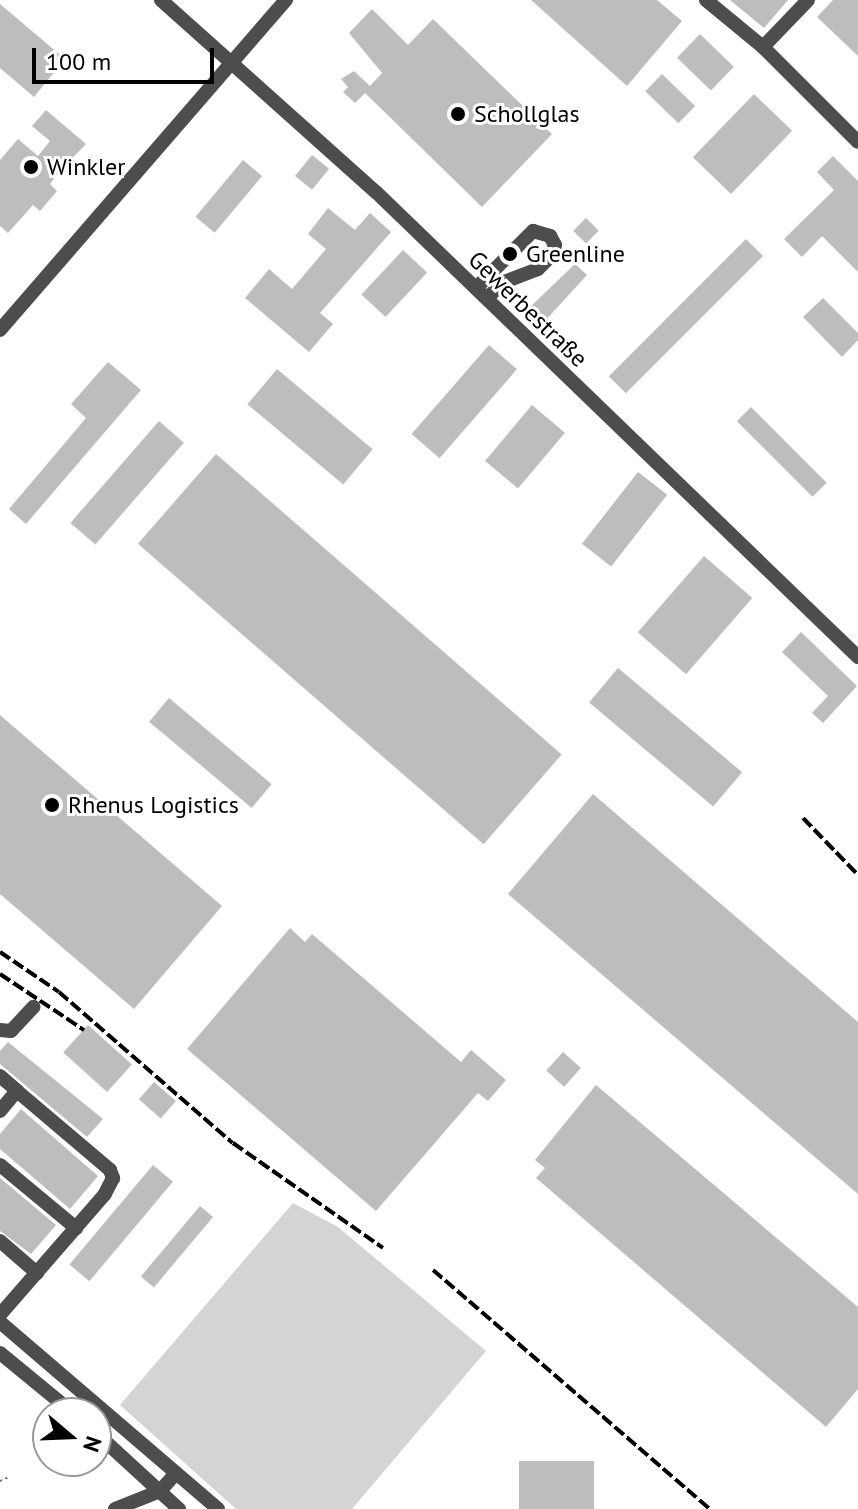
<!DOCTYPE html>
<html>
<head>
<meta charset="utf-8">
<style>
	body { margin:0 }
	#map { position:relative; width:858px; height:1509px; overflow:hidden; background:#fff; font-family:"PT Sans",sans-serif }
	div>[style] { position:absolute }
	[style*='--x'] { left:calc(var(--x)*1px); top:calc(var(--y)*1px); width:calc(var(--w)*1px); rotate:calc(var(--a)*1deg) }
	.green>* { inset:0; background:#d4d4d4 }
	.building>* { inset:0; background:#bdbdbd; transform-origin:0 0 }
	.path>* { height:2px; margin-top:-1px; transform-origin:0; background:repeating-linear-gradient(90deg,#6f6f6f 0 2px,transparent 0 6px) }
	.minor>* { height:14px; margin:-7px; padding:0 7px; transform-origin:7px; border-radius:7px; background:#4d4d4d }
	.rail>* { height:4px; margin-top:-2px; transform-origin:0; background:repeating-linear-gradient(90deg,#000 0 12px,transparent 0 16px) }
	.dots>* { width:22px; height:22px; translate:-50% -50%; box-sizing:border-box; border:4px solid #fff; border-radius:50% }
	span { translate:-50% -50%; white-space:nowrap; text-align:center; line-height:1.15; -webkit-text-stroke:6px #fff; paint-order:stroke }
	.poi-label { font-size:24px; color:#000 }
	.left { translate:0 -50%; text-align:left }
	.street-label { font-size:24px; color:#000 }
	.north { position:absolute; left:32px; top:1397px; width:80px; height:80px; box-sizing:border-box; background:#fff; border:2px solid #999; border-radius:50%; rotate:109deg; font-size:22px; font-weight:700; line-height:32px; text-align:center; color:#000 }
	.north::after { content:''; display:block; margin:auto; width:28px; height:36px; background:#000; clip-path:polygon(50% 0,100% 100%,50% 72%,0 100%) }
	.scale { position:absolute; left:32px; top:48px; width:182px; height:36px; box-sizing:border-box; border:4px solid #000; border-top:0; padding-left:10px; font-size:24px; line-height:28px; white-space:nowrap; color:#000; -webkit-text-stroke:6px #fff; paint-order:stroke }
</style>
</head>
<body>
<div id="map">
	<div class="green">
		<i style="clip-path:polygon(293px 1203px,338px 1227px,486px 1351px,352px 1509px,236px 1509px,120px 1405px)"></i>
	</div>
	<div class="building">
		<i style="clip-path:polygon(531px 0,657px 0,682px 21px,627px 86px)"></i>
		<i style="clip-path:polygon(730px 0,788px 0,764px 28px)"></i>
		<i style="clip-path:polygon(833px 0,858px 0,858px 56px,817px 17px)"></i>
		<i style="clip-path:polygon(0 4px,65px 59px,34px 97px,0 68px)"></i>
		<i style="clip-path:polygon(372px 9px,408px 45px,433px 19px,552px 134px,482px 207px,365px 93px,355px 103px,343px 92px,348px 87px,341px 79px,354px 71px,370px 86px,382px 73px,349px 33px)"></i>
		<i style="left:700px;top:34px;width:47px;height:33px;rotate:44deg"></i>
		<i style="left:662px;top:74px;width:46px;height:24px;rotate:44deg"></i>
		<i style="left:754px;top:94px;width:53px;height:88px;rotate:44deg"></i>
		<i style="clip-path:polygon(46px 110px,86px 144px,58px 173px,50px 184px,57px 191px,40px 211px,33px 205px,8px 233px,0 226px,0 160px,18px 139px,38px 156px,50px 141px,32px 126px)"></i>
		<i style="left:312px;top:155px;width:22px;height:27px;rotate:39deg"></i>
		<i style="clip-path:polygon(833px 156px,858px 181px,858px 272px,822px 236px,802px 257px,784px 239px,834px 190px,817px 172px)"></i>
		<i style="left:243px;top:160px;width:25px;height:74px;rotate:40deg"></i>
		<i style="clip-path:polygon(328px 208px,355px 230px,370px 213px,391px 232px,320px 313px,333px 324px,309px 352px,245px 298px,269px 269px,292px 289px,326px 249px,308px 234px)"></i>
		<i style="left:586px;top:218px;width:18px;height:18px;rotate:45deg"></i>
		<i style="left:746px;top:239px;width:24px;height:194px;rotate:45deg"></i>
		<i style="left:403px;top:250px;width:33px;height:61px;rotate:43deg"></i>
		<i style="clip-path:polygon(575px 264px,587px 275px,543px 323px,528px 309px)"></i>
		<i style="clip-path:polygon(823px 298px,858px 333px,858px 340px,842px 357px,803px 317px)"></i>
		<i style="left:489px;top:345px;width:37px;height:118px;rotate:41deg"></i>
		<i style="clip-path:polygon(108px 362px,141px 390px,26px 524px,9px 509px,86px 418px,71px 404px)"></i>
		<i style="left:277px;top:369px;width:125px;height:46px;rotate:40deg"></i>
		<i style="left:532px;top:405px;width:43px;height:73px;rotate:40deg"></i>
		<i style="left:751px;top:407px;width:107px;height:20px;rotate:45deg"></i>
		<i style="left:159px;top:421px;width:33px;height:135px;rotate:41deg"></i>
		<i style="left:216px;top:454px;width:458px;height:119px;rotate:41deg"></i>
		<i style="left:638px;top:472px;width:37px;height:91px;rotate:38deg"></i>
		<i style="left:704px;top:556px;width:64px;height:101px;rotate:41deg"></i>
		<i style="clip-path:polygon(801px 632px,857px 686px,823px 723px,812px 713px,828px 696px,782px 652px)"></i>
		<i style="left:618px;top:668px;width:162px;height:45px;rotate:40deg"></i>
		<i style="left:169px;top:698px;width:134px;height:31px;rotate:40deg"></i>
		<i style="clip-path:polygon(0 715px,222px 906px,134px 1009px,0 894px)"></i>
		<i style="clip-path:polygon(593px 794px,858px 1022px,858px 1194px,508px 894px)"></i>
		<i style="clip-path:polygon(290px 928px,305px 942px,312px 934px,461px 1062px,471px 1050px,506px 1080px,488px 1101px,478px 1093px,376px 1211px,187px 1049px)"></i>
		<i style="left:88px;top:1025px;width:59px;height:37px;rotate:42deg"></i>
		<i style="clip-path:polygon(8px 1042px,103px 1119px,87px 1137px,0 1064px,0 1051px)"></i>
		<i style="left:563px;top:1052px;width:24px;height:25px;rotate:42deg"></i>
		<i style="left:154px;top:1082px;width:29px;height:23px;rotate:41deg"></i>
		<i style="clip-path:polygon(596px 1085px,858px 1307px,858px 1389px,826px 1427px,536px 1178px,545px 1168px,535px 1160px)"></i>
		<i style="clip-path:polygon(21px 1109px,98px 1176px,70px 1209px,0 1149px,0 1134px)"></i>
		<i style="left:153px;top:1165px;width:26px;height:130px;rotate:40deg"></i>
		<i style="clip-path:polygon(0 1178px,56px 1225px,31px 1254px,0 1231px)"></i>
		<i style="left:200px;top:1206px;width:17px;height:92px;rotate:40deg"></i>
		<i style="left:594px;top:1461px;width:48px;height:75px;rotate:90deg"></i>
	</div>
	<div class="path">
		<i style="--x:0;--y:1481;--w:10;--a:-24"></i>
	</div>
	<div class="minor">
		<i style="--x:161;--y:0;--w:288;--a:41.8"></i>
		<i style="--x:376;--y:192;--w:670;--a:43.97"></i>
		<i style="--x:706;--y:0;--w:74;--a:39.5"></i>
		<i style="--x:763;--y:47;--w:134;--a:45"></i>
		<i style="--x:763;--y:47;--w:65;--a:-46.2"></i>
		<i style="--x:476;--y:288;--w:81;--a:-45"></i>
		<i style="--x:533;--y:231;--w:18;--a:16"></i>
		<i style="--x:550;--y:236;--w:10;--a:61"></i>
		<i style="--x:555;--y:245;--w:10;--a:107"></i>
		<i style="--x:552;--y:255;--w:20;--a:135"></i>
		<i style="--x:538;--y:269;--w:40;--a:159"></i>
		<i style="--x:501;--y:283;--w:21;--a:131"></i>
		<i style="--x:0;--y:330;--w:437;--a:-49.1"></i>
		<i style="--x:0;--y:1030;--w:11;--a:5"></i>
		<i style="--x:11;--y:1031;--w:33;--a:-47"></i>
		<i style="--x:0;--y:1076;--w:23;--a:41"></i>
		<i style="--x:0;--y:1111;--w:26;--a:-50"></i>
		<i style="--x:17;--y:1091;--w:122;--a:40.3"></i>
		<i style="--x:110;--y:1170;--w:9;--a:69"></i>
		<i style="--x:113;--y:1178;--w:18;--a:117"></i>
		<i style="--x:105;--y:1194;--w:160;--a:131"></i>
		<i style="--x:0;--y:1165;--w:99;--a:39.7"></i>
		<i style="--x:0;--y:1241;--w:49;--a:40.9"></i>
		<i style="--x:0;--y:1322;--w:287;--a:40.6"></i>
		<i style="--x:0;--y:1353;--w:94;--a:39.4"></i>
		<i style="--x:96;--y:1433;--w:113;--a:42.5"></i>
		<i style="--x:115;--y:1509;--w:48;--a:-21.8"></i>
		<i style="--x:160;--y:1491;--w:24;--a:-48"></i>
	</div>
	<div class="rail">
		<i style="--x:803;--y:818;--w:79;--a:46"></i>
		<i style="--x:0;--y:952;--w:71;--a:34.1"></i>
		<i style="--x:59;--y:992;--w:230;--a:41"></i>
		<i style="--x:233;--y:1143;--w:183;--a:35"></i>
		<i style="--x:0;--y:974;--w:101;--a:33.7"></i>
		<i style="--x:433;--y:1270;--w:366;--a:40.8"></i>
	</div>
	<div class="dots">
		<i style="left:458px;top:114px;background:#000"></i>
		<i style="left:31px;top:167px;background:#000"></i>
		<i style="left:510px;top:254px;background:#000"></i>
		<i style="left:52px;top:805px;background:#000"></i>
	</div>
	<div class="poi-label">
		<span class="left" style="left:474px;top:114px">Schollglas</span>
		<span class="left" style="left:47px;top:167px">Winkler</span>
		<span class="left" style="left:526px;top:254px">Greenline</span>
		<span class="left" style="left:68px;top:805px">Rhenus Logistics</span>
	</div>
	<div class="street-label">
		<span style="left:528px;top:309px;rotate:44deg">Gewerbestraße</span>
	</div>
	<div class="north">N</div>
	<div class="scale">100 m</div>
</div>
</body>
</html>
